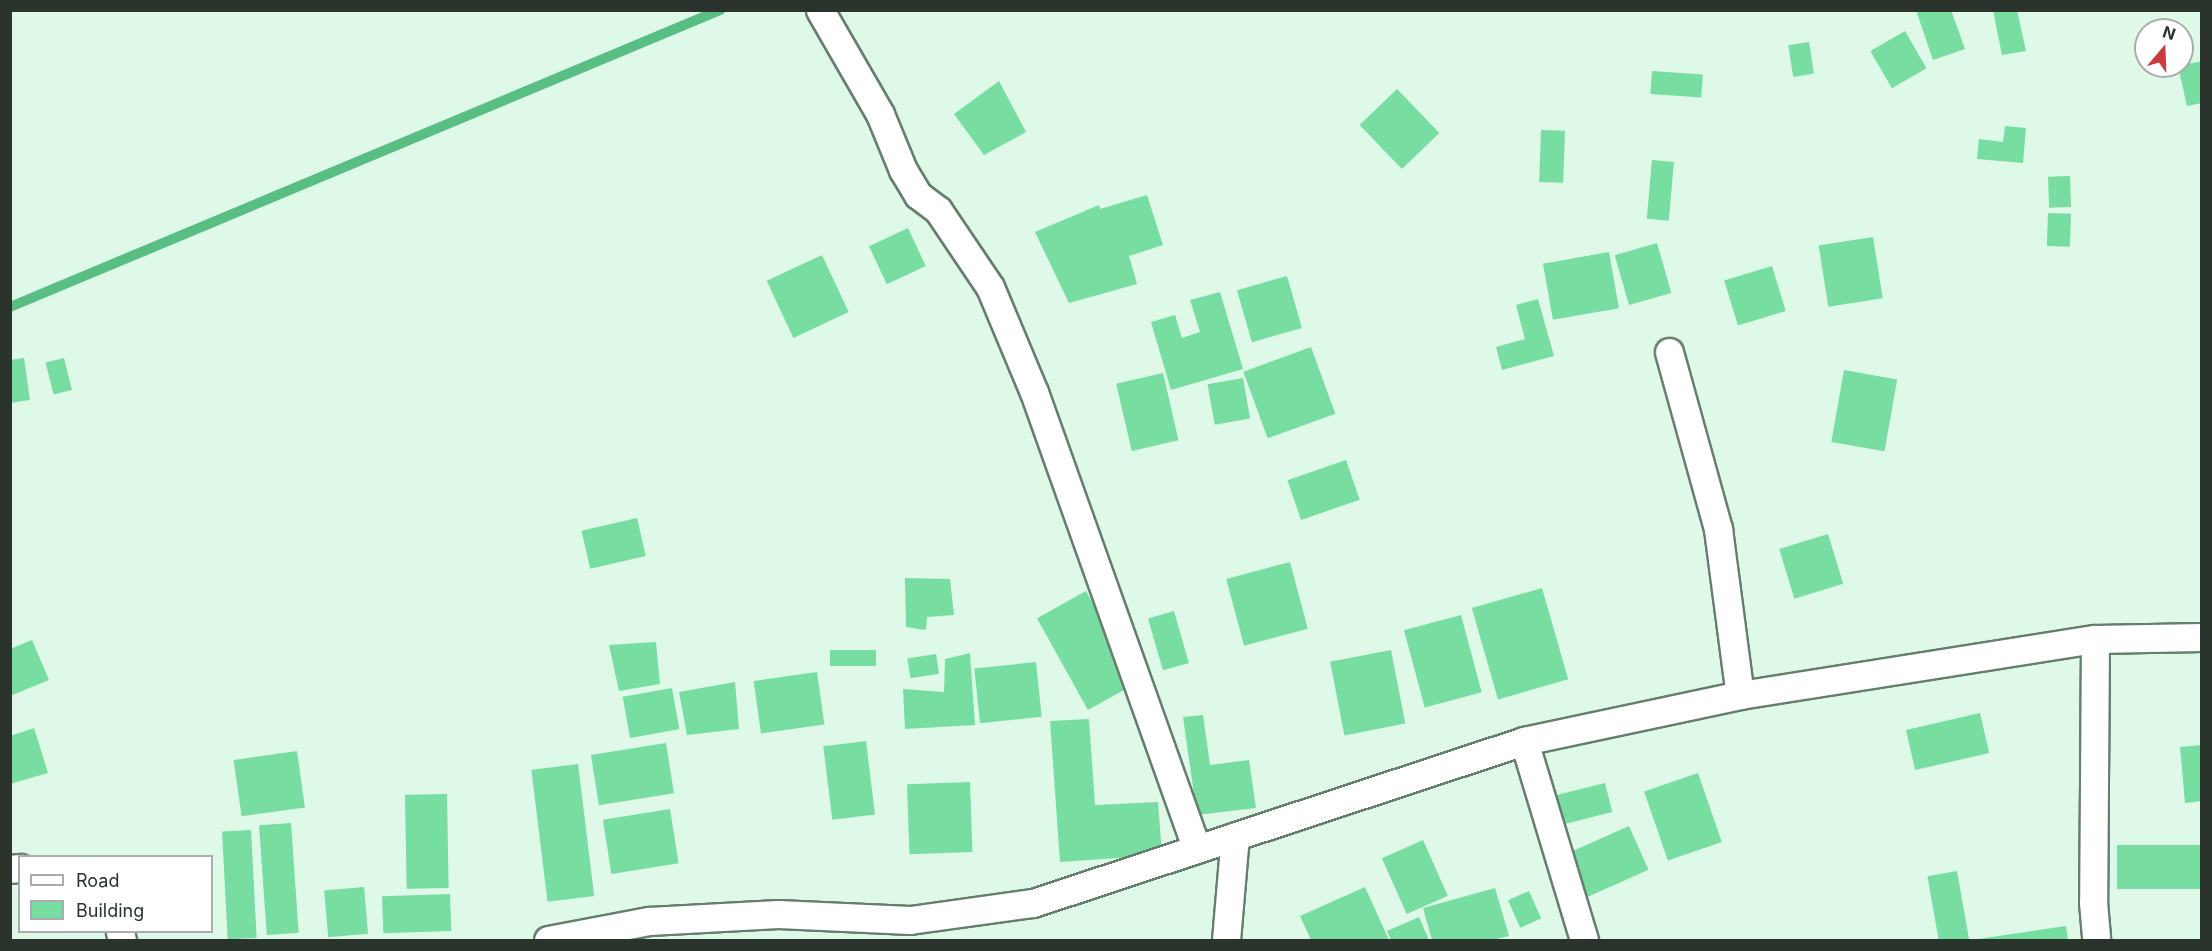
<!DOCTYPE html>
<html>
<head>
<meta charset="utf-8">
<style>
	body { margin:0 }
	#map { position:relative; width:2212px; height:951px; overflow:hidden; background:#def9e7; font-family:Inter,sans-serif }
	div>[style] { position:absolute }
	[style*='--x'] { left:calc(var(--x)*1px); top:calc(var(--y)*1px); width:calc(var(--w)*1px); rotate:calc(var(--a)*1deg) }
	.stream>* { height:10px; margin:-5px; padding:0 5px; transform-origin:5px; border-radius:5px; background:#59be84 }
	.building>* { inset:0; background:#78dda1; transform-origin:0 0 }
	.roads { filter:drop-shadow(2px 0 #667e6e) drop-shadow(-2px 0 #667e6e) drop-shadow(0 2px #667e6e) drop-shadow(0 -2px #667e6e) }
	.street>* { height:27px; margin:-13.5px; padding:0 13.5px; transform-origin:13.5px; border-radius:13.5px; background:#fff }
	span { translate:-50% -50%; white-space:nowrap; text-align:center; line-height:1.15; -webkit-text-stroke:4.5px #fff; paint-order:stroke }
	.frame { position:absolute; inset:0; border:12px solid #2a342d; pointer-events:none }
	.legend { position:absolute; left:18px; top:855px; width:195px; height:78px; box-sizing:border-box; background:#fff; border:2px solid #aaaeab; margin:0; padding:8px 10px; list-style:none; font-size:18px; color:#2a342d }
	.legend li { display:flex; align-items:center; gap:12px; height:30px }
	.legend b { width:30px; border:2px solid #aaaeab }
	.north { position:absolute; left:2134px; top:18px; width:60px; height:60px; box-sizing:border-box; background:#fff; border:2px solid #aaaeab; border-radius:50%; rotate:19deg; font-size:16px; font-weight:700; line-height:24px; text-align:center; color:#2a342d }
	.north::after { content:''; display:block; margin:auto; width:21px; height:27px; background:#ca3b3c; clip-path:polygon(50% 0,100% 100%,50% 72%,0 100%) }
</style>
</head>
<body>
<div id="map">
	<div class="stream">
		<i style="--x:10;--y:307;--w:770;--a:-22.7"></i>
	</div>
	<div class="building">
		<i style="clip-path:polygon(1916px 10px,1951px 10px,1965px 49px,1933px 60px)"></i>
		<i style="clip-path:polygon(1993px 10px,2017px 10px,2026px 51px,2002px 55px)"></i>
		<i style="left:1905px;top:31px;width:43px;height:40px;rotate:60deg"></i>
		<i style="left:1809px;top:42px;width:32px;height:21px;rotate:81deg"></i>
		<i style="clip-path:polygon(2202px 61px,2202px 103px,2187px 106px,2178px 66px)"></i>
		<i style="left:1652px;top:71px;width:51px;height:23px;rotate:4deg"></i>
		<i style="clip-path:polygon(999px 81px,1026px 132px,984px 155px,954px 114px)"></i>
		<i style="left:1397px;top:89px;width:61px;height:52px;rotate:46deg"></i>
		<i style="clip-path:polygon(2005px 126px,2026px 128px,2023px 163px,1977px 159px,1979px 139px,2003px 142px)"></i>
		<i style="left:1541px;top:130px;width:24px;height:52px;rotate:2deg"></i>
		<i style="left:1652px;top:160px;width:22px;height:59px;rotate:5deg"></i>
		<i style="left:2070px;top:176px;width:31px;height:22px;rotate:88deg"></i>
		<i style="clip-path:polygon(1147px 195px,1163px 245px,1129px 256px,1137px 284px,1069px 303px,1035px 232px,1099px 205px,1100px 209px)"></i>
		<i style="left:2048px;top:213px;width:23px;height:33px;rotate:2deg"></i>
		<i style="left:908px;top:228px;width:42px;height:43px;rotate:65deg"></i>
		<i style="left:1873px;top:237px;width:62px;height:55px;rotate:81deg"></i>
		<i style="left:1657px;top:243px;width:52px;height:44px;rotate:74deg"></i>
		<i style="left:1609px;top:252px;width:57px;height:67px;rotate:80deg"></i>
		<i style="left:822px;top:255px;width:63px;height:61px;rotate:65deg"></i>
		<i style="left:1772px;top:266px;width:47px;height:50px;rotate:73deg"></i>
		<i style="left:1287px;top:276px;width:54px;height:52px;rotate:74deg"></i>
		<i style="clip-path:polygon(1220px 292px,1243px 369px,1171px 390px,1151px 322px,1175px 315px,1182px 338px,1200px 332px,1190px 300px)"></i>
		<i style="clip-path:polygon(1538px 299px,1554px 356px,1502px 370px,1496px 347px,1525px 339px,1516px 305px)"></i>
		<i style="left:1311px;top:347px;width:71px;height:72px;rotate:70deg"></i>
		<i style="clip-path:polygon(24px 358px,30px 400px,10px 403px,10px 360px)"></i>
		<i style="left:64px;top:358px;width:33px;height:19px;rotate:76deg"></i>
		<i style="left:1844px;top:370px;width:54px;height:73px;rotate:10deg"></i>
		<i style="left:1163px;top:373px;width:69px;height:48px;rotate:77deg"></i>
		<i style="left:1243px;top:378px;width:41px;height:36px;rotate:80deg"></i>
		<i style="left:1346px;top:460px;width:42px;height:62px;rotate:71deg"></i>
		<i style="left:637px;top:518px;width:39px;height:57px;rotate:77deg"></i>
		<i style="left:1828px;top:534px;width:52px;height:51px;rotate:73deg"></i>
		<i style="left:1290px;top:562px;width:69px;height:66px;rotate:75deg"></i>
		<i style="clip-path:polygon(905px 578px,950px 579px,954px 615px,927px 617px,926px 630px,906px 627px)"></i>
		<i style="left:1542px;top:588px;width:95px;height:73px;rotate:74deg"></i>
		<i style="left:1086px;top:591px;width:105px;height:56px;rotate:61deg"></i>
		<i style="left:1174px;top:611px;width:54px;height:27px;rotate:74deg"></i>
		<i style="left:1461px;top:615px;width:80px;height:59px;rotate:75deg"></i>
		<i style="clip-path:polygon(32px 640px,49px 680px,10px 696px,10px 649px)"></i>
		<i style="clip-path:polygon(656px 642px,660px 684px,619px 691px,609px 645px)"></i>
		<i style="left:876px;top:650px;width:16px;height:46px;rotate:90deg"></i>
		<i style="left:1391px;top:650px;width:75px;height:62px;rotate:79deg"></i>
		<i style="clip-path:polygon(970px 653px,975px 725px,905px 729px,903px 689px,944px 692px,945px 659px)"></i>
		<i style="left:936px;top:654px;width:20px;height:29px;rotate:81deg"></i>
		<i style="left:1036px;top:662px;width:55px;height:62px;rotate:84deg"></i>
		<i style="left:817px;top:672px;width:53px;height:64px;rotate:82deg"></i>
		<i style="clip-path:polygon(735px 682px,739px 729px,687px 735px,679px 692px)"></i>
		<i style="left:672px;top:688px;width:42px;height:50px;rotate:80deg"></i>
		<i style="left:1980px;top:713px;width:41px;height:76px;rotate:77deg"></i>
		<i style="clip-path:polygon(1203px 715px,1210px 765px,1249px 760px,1256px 808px,1197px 815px,1183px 717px)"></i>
		<i style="clip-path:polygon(1089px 719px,1095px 805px,1158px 802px,1162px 855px,1060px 862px,1050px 721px)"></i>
		<i style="clip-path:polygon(34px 728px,48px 773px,10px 784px,10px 736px)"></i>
		<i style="left:866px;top:741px;width:74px;height:43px;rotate:83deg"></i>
		<i style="left:666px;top:743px;width:51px;height:76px;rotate:81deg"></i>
		<i style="clip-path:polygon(2202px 745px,2202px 801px,2185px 803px,2180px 747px)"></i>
		<i style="left:297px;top:751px;width:57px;height:64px;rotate:82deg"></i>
		<i style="left:578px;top:764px;width:133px;height:47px;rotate:83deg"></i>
		<i style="left:1698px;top:773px;width:73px;height:57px;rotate:71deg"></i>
		<i style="left:970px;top:782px;width:70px;height:63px;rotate:88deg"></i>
		<i style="left:1605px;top:783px;width:30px;height:54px;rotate:76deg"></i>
		<i style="left:447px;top:794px;width:94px;height:42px;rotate:89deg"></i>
		<i style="left:670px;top:809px;width:55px;height:68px;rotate:81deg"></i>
		<i style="left:291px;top:823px;width:110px;height:32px;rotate:86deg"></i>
		<i style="left:1629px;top:826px;width:48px;height:67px;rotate:66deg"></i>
		<i style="left:251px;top:830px;width:108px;height:29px;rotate:87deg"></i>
		<i style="left:1423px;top:840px;width:61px;height:45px;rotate:66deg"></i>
		<i style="left:2202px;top:845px;width:44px;height:85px;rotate:90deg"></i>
		<i style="left:1957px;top:871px;width:70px;height:30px;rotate:80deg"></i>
		<i style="left:364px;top:887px;width:47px;height:40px;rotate:85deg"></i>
		<i style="clip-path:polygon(1365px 887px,1389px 940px,1311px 940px,1300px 916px)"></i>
		<i style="clip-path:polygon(1495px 888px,1509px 936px,1493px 940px,1432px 940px,1423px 908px)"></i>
		<i style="left:1529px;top:891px;width:30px;height:23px;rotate:66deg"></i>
		<i style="left:450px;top:894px;width:37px;height:68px;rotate:88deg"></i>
		<i style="clip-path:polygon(1419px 917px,1429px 940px,1391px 940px,1387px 931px)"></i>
		<i style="clip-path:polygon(2066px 926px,2068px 940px,1978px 940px,1978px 939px)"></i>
	</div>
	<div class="roads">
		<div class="street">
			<i style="--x:820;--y:10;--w:120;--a:60"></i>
			<i style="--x:880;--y:114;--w:61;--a:67.7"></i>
			<i style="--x:903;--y:170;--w:29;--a:59"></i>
			<i style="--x:918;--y:195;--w:25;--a:37"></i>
			<i style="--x:938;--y:210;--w:93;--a:56"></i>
			<i style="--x:990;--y:287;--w:114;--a:67.3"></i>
			<i style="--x:1034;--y:392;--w:485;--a:70.4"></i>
			<i style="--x:1669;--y:352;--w:184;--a:74.5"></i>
			<i style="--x:1718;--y:529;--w:167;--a:82.5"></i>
			<i style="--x:2095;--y:639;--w:263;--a:90.4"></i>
			<i style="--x:2093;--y:902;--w:38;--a:85"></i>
			<i style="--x:1524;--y:741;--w:208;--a:73.2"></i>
			<i style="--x:10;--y:869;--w:10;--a:-6"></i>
			<i style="--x:120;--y:932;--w:8;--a:76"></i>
			<i style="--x:548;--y:940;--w:103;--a:-10.7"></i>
			<i style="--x:649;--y:921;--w:129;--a:-3.1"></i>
			<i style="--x:778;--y:914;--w:132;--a:2.6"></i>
			<i style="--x:910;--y:920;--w:124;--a:-7.9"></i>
			<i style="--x:1033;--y:903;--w:517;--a:-18.26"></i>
			<i style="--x:1524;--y:741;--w:221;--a:-12"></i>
			<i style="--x:1740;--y:695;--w:359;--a:-9"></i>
			<i style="--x:2095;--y:639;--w:107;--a:-1.1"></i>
			<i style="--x:1226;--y:940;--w:104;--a:-85.1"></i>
		</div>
	</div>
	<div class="frame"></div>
	<ul class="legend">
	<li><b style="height:8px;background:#fff"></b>Road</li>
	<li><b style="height:16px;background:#78dda1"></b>Building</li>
	</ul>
	<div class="north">N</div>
</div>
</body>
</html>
